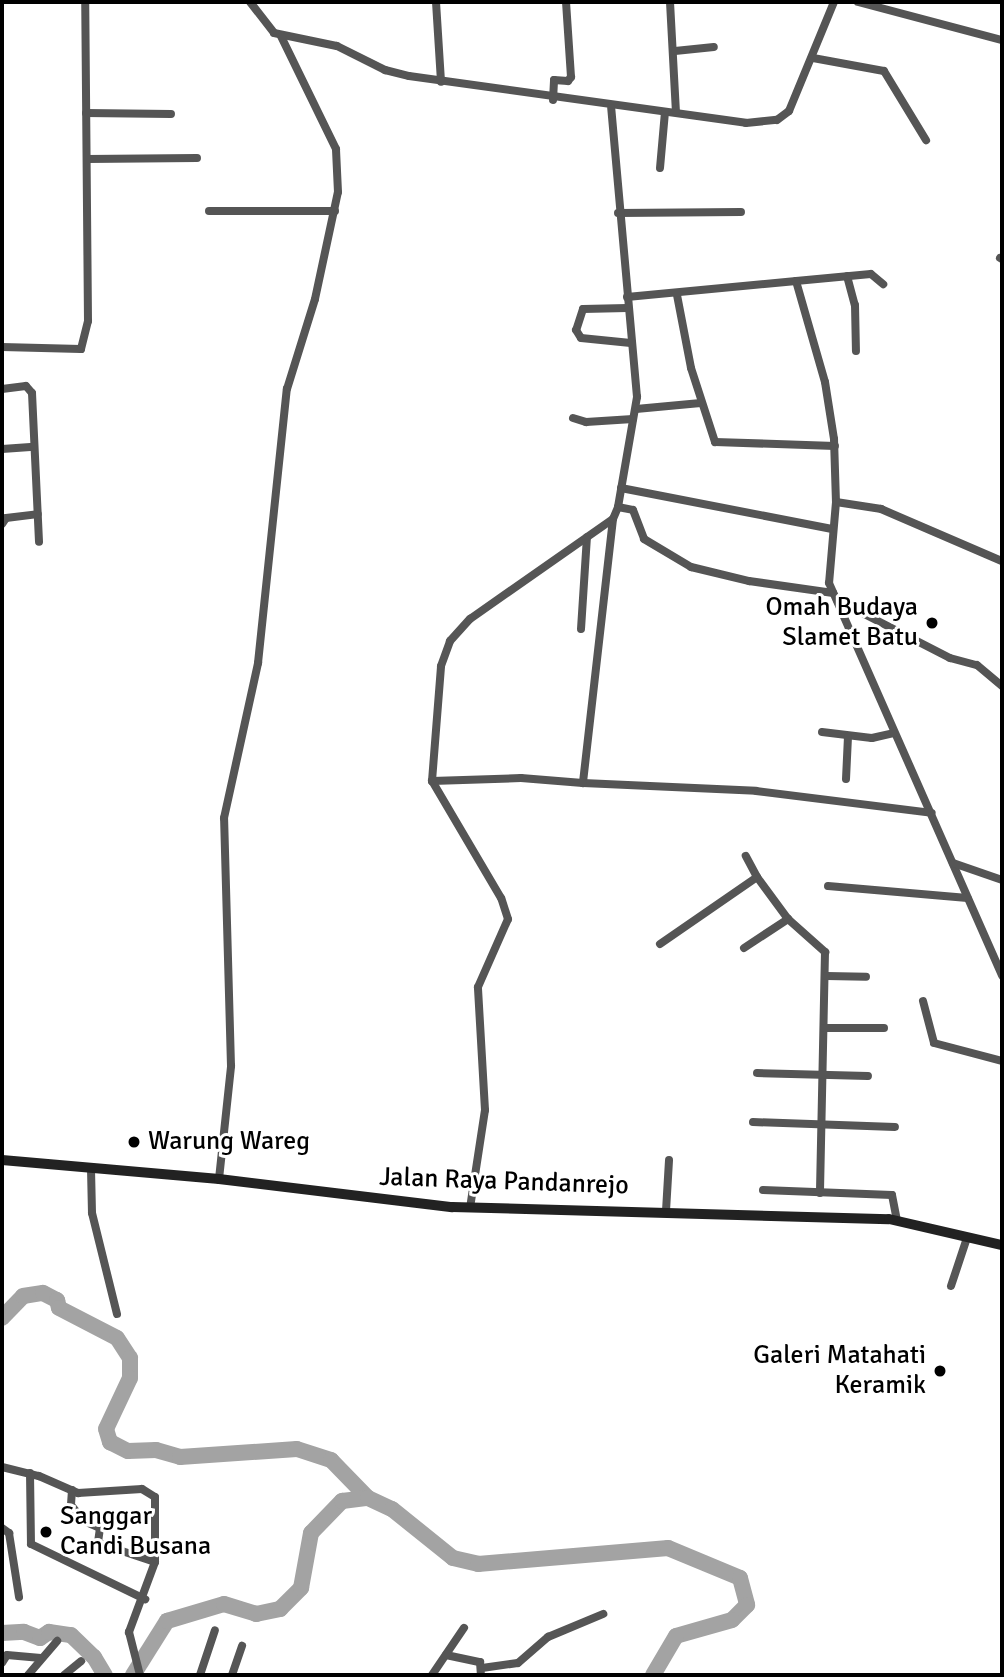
<!DOCTYPE html>
<html>
<head>
<meta charset="utf-8">
<style>
	body { margin:0 }
	#map { position:relative; width:1004px; height:1677px; overflow:hidden; background:#fff; font-family:Signika,sans-serif }
	div>[style] { position:absolute }
	[style*='--x'] { left:calc(var(--x)*1px); top:calc(var(--y)*1px); width:calc(var(--w)*1px); rotate:calc(var(--a)*1deg) }
	.river>* { height:16px; margin:-8px; padding:0 8px; transform-origin:8px; border-radius:8px; background:#a3a3a3 }
	.minor>* { height:8px; margin:-4px; padding:0 4px; transform-origin:4px; border-radius:4px; background:#555 }
	.secondary>* { height:10px; margin:-5px; padding:0 5px; transform-origin:5px; border-radius:5px; background:#222 }
	.dots>* { width:19px; height:19px; translate:-50% -50%; box-sizing:border-box; border:4px solid #fff; border-radius:50% }
	span { translate:-50% -50%; white-space:nowrap; text-align:center; line-height:1.15; -webkit-text-stroke:6px #fff; paint-order:stroke }
	.poi-label { font-size:26px; color:#000 }
	.right { translate:-100% -50%; text-align:right }
	.left { translate:0 -50%; text-align:left }
	.street-label { font-size:26px; color:#000 }
	.frame { position:absolute; inset:0; border:4px solid #000; pointer-events:none }
</style>
</head>
<body>
<div id="map">
	<div class="river">
		<i style="--x:2;--y:1318;--w:30;--a:-46"></i>
		<i style="--x:23;--y:1296;--w:20;--a:-9"></i>
		<i style="--x:43;--y:1293;--w:16;--a:27"></i>
		<i style="--x:57;--y:1300;--w:8;--a:76"></i>
		<i style="--x:59;--y:1308;--w:65;--a:27.3"></i>
		<i style="--x:117;--y:1338;--w:24;--a:57"></i>
		<i style="--x:130;--y:1358;--w:20;--a:90"></i>
		<i style="--x:130;--y:1378;--w:56;--a:115.2"></i>
		<i style="--x:106;--y:1429;--w:14;--a:73"></i>
		<i style="--x:110;--y:1442;--w:20;--a:27"></i>
		<i style="--x:128;--y:1451;--w:28;--a:-2"></i>
		<i style="--x:156;--y:1450;--w:25;--a:16"></i>
		<i style="--x:180;--y:1457;--w:117;--a:-3.9"></i>
		<i style="--x:297;--y:1449;--w:36;--a:18"></i>
		<i style="--x:331;--y:1460;--w:53;--a:45.8"></i>
		<i style="--x:2;--y:1633;--w:22;--a:-3"></i>
		<i style="--x:24;--y:1632;--w:17;--a:21"></i>
		<i style="--x:40;--y:1638;--w:11;--a:-34"></i>
		<i style="--x:49;--y:1632;--w:22;--a:8"></i>
		<i style="--x:71;--y:1635;--w:32;--a:44"></i>
		<i style="--x:94;--y:1657;--w:21;--a:59"></i>
		<i style="--x:133;--y:1675;--w:64;--a:-57.8"></i>
		<i style="--x:167;--y:1621;--w:59;--a:-16.6"></i>
		<i style="--x:224;--y:1604;--w:34;--a:17"></i>
		<i style="--x:256;--y:1614;--w:25;--a:-12"></i>
		<i style="--x:280;--y:1609;--w:30;--a:-45"></i>
		<i style="--x:301;--y:1588;--w:56;--a:-79.7"></i>
		<i style="--x:311;--y:1533;--w:45;--a:-45.9"></i>
		<i style="--x:342;--y:1501;--w:26;--a:-7"></i>
		<i style="--x:368;--y:1498;--w:26;--a:25"></i>
		<i style="--x:392;--y:1509;--w:78;--a:38.8"></i>
		<i style="--x:453;--y:1558;--w:26;--a:13"></i>
		<i style="--x:478;--y:1564;--w:191;--a:-4.8"></i>
		<i style="--x:668;--y:1548;--w:78;--a:22.6"></i>
		<i style="--x:740;--y:1578;--w:28;--a:75"></i>
		<i style="--x:747;--y:1605;--w:21;--a:135"></i>
		<i style="--x:732;--y:1620;--w:58;--a:164.1"></i>
		<i style="--x:676;--y:1636;--w:45;--a:120.5"></i>
	</div>
	<div class="minor">
		<i style="--x:250;--y:2;--w:39;--a:52"></i>
		<i style="--x:274;--y:33;--w:64;--a:11.7"></i>
		<i style="--x:337;--y:46;--w:54;--a:26.6"></i>
		<i style="--x:385;--y:70;--w:25;--a:14"></i>
		<i style="--x:409;--y:76;--w:340;--a:7.9"></i>
		<i style="--x:746;--y:123;--w:31;--a:-6"></i>
		<i style="--x:777;--y:120;--w:15;--a:-37"></i>
		<i style="--x:789;--y:111;--w:118;--a:-67.6"></i>
		<i style="--x:436;--y:2;--w:80;--a:86.4"></i>
		<i style="--x:670;--y:2;--w:110;--a:86.9"></i>
		<i style="--x:858;--y:2;--w:149;--a:14.8"></i>
		<i style="--x:675;--y:51;--w:39;--a:-6"></i>
		<i style="--x:813;--y:58;--w:72;--a:10.4"></i>
		<i style="--x:884;--y:71;--w:81;--a:58.7"></i>
		<i style="--x:553;--y:100;--w:20;--a:-87"></i>
		<i style="--x:554;--y:80;--w:14;--a:4"></i>
		<i style="--x:568;--y:81;--w:5;--a:-53"></i>
		<i style="--x:571;--y:77;--w:75;--a:-93.8"></i>
		<i style="--x:86;--y:113;--w:85;--a:0.7"></i>
		<i style="--x:87;--y:159;--w:110;--a:-0.5"></i>
		<i style="--x:660;--y:168;--w:56;--a:-84.9"></i>
		<i style="--x:209;--y:211;--w:126;--a:0"></i>
		<i style="--x:618;--y:213;--w:123;--a:-0.5"></i>
		<i style="--x:1000;--y:258;--w:2;--a:27"></i>
		<i style="--x:847;--y:276;--w:30;--a:75"></i>
		<i style="--x:855;--y:305;--w:46;--a:88.8"></i>
		<i style="--x:796;--y:281;--w:75;--a:-5.3"></i>
		<i style="--x:871;--y:274;--w:16;--a:40"></i>
		<i style="--x:677;--y:295;--w:74;--a:79.1"></i>
		<i style="--x:691;--y:368;--w:78;--a:72"></i>
		<i style="--x:715;--y:442;--w:120;--a:1.9"></i>
		<i style="--x:627;--y:297;--w:170;--a:-5.4"></i>
		<i style="--x:796;--y:281;--w:105;--a:74"></i>
		<i style="--x:825;--y:382;--w:58;--a:81"></i>
		<i style="--x:834;--y:439;--w:63;--a:88.2"></i>
		<i style="--x:836;--y:502;--w:81;--a:94.9"></i>
		<i style="--x:829;--y:583;--w:429;--a:66.2"></i>
		<i style="--x:627;--y:308;--w:44;--a:178.7"></i>
		<i style="--x:583;--y:309;--w:22;--a:108"></i>
		<i style="--x:576;--y:330;--w:9;--a:58"></i>
		<i style="--x:581;--y:338;--w:50;--a:5.7"></i>
		<i style="--x:2;--y:347;--w:79;--a:1.5"></i>
		<i style="--x:81;--y:349;--w:29;--a:-76"></i>
		<i style="--x:88;--y:321;--w:319;--a:-90.5"></i>
		<i style="--x:2;--y:389;--w:24;--a:-7"></i>
		<i style="--x:26;--y:386;--w:9;--a:49"></i>
		<i style="--x:32;--y:393;--w:149;--a:87.3"></i>
		<i style="--x:636;--y:409;--w:65;--a:-5.3"></i>
		<i style="--x:573;--y:418;--w:14;--a:17"></i>
		<i style="--x:586;--y:422;--w:47;--a:-3.7"></i>
		<i style="--x:2;--y:449;--w:32;--a:-4"></i>
		<i style="--x:621;--y:488;--w:215;--a:11"></i>
		<i style="--x:836;--y:502;--w:46;--a:8.8"></i>
		<i style="--x:881;--y:509;--w:132;--a:23.3"></i>
		<i style="--x:618;--y:507;--w:15;--a:11"></i>
		<i style="--x:633;--y:510;--w:31;--a:69"></i>
		<i style="--x:644;--y:539;--w:55;--a:30.8"></i>
		<i style="--x:691;--y:567;--w:60;--a:13.6"></i>
		<i style="--x:749;--y:581;--w:85;--a:8.1"></i>
		<i style="--x:613;--y:519;--w:266;--a:96.5"></i>
		<i style="--x:583;--y:783;--w:173;--a:2.6"></i>
		<i style="--x:756;--y:791;--w:177;--a:7.1"></i>
		<i style="--x:2;--y:524;--w:7;--a:-56"></i>
		<i style="--x:6;--y:518;--w:32;--a:-7"></i>
		<i style="--x:837;--y:600;--w:127;--a:27.2"></i>
		<i style="--x:950;--y:658;--w:28;--a:15"></i>
		<i style="--x:977;--y:665;--w:33;--a:40"></i>
		<i style="--x:581;--y:629;--w:92;--a:-86.3"></i>
		<i style="--x:822;--y:732;--w:50;--a:6.8"></i>
		<i style="--x:872;--y:738;--w:22;--a:-13"></i>
		<i style="--x:846;--y:779;--w:42;--a:-87.3"></i>
		<i style="--x:432;--y:781;--w:89;--a:-1.9"></i>
		<i style="--x:521;--y:778;--w:62;--a:4.6"></i>
		<i style="--x:953;--y:863;--w:52;--a:19.1"></i>
		<i style="--x:757;--y:877;--w:52;--a:53.6"></i>
		<i style="--x:828;--y:886;--w:140;--a:4.9"></i>
		<i style="--x:660;--y:944;--w:118;--a:-34.6"></i>
		<i style="--x:757;--y:877;--w:24;--a:-118"></i>
		<i style="--x:744;--y:948;--w:53;--a:-33.4"></i>
		<i style="--x:788;--y:919;--w:50;--a:41.7"></i>
		<i style="--x:825;--y:952;--w:241;--a:91.2"></i>
		<i style="--x:827;--y:976;--w:39;--a:1"></i>
		<i style="--x:923;--y:1001;--w:43;--a:75.3"></i>
		<i style="--x:934;--y:1043;--w:70;--a:14.8"></i>
		<i style="--x:824;--y:1028;--w:60;--a:0"></i>
		<i style="--x:757;--y:1073;--w:111;--a:1.5"></i>
		<i style="--x:753;--y:1122;--w:142;--a:2"></i>
		<i style="--x:91;--y:1169;--w:44;--a:88.7"></i>
		<i style="--x:92;--y:1213;--w:104;--a:76.1"></i>
		<i style="--x:219;--y:1179;--w:114;--a:-83.9"></i>
		<i style="--x:231;--y:1066;--w:248;--a:-91.6"></i>
		<i style="--x:224;--y:818;--w:159;--a:-77.6"></i>
		<i style="--x:258;--y:663;--w:276;--a:-84"></i>
		<i style="--x:287;--y:389;--w:94;--a:-72.7"></i>
		<i style="--x:315;--y:299;--w:109;--a:-77.9"></i>
		<i style="--x:338;--y:192;--w:43;--a:-92.7"></i>
		<i style="--x:336;--y:149;--w:126;--a:-116"></i>
		<i style="--x:763;--y:1190;--w:129;--a:2.2"></i>
		<i style="--x:892;--y:1195;--w:25;--a:79"></i>
		<i style="--x:470;--y:1208;--w:99;--a:-81.3"></i>
		<i style="--x:485;--y:1110;--w:123;--a:-93.3"></i>
		<i style="--x:478;--y:987;--w:74;--a:-66.2"></i>
		<i style="--x:508;--y:919;--w:22;--a:-108"></i>
		<i style="--x:501;--y:898;--w:136;--a:-120.5"></i>
		<i style="--x:432;--y:781;--w:115;--a:-85.5"></i>
		<i style="--x:441;--y:666;--w:27;--a:-70"></i>
		<i style="--x:450;--y:641;--w:30;--a:-48"></i>
		<i style="--x:470;--y:619;--w:174;--a:-35"></i>
		<i style="--x:613;--y:519;--w:13;--a:-67"></i>
		<i style="--x:618;--y:507;--w:112;--a:-80.2"></i>
		<i style="--x:637;--y:397;--w:290;--a:-95.1"></i>
		<i style="--x:666;--y:1211;--w:51;--a:-86.6"></i>
		<i style="--x:951;--y:1286;--w:51;--a:-71.6"></i>
		<i style="--x:2;--y:1467;--w:38;--a:14"></i>
		<i style="--x:39;--y:1476;--w:43;--a:23.6"></i>
		<i style="--x:78;--y:1493;--w:64;--a:-3.6"></i>
		<i style="--x:142;--y:1489;--w:15;--a:32"></i>
		<i style="--x:155;--y:1497;--w:65;--a:90"></i>
		<i style="--x:155;--y:1562;--w:75;--a:110.4"></i>
		<i style="--x:129;--y:1632;--w:44;--a:75.7"></i>
		<i style="--x:30;--y:1473;--w:71;--a:89.2"></i>
		<i style="--x:31;--y:1544;--w:127;--a:25.8"></i>
		<i style="--x:72;--y:1490;--w:15;--a:94"></i>
		<i style="--x:71;--y:1505;--w:21;--a:51"></i>
		<i style="--x:84;--y:1521;--w:17;--a:24"></i>
		<i style="--x:100;--y:1528;--w:15;--a:98"></i>
		<i style="--x:98;--y:1543;--w:60;--a:18.4"></i>
		<i style="--x:2;--y:1528;--w:9;--a:36"></i>
		<i style="--x:9;--y:1533;--w:65;--a:81.1"></i>
		<i style="--x:446;--y:1655;--w:35;--a:12"></i>
		<i style="--x:480;--y:1662;--w:13;--a:86"></i>
		<i style="--x:2;--y:1663;--w:9;--a:-58"></i>
		<i style="--x:7;--y:1655;--w:34;--a:5"></i>
		<i style="--x:482;--y:1668;--w:36;--a:-8"></i>
		<i style="--x:518;--y:1663;--w:40;--a:-41"></i>
		<i style="--x:548;--y:1637;--w:60;--a:-22.7"></i>
		<i style="--x:28;--y:1675;--w:45;--a:-49.5"></i>
		<i style="--x:64;--y:1675;--w:22;--a:-39"></i>
		<i style="--x:200;--y:1675;--w:47;--a:-71.6"></i>
		<i style="--x:232;--y:1675;--w:31;--a:-71"></i>
		<i style="--x:432;--y:1675;--w:57;--a:-55.8"></i>
	</div>
	<div class="secondary">
		<i style="--x:2;--y:1160;--w:218;--a:5"></i>
		<i style="--x:219;--y:1179;--w:235;--a:6.9"></i>
		<i style="--x:452;--y:1207;--w:437;--a:1.6"></i>
		<i style="--x:889;--y:1219;--w:116;--a:13"></i>
	</div>
	<div class="dots">
		<i style="left:932px;top:623px;background:#000"></i>
		<i style="left:134px;top:1142px;background:#000"></i>
		<i style="left:940px;top:1371px;background:#000"></i>
		<i style="left:46px;top:1532px;background:#000"></i>
	</div>
	<div class="poi-label">
		<span class="right" style="left:918px;top:623px">Omah Budaya<br>Slamet Batu</span>
		<span class="left" style="left:148px;top:1142px">Warung Wareg</span>
		<span class="right" style="left:926px;top:1371px">Galeri Matahati<br>Keramik</span>
		<span class="left" style="left:60px;top:1532px">Sanggar<br>Candi Busana</span>
	</div>
	<div class="street-label">
		<span style="left:504px;top:1182px;rotate:2deg">Jalan Raya Pandanrejo</span>
	</div>
	<div class="frame"></div>
</div>
</body>
</html>
